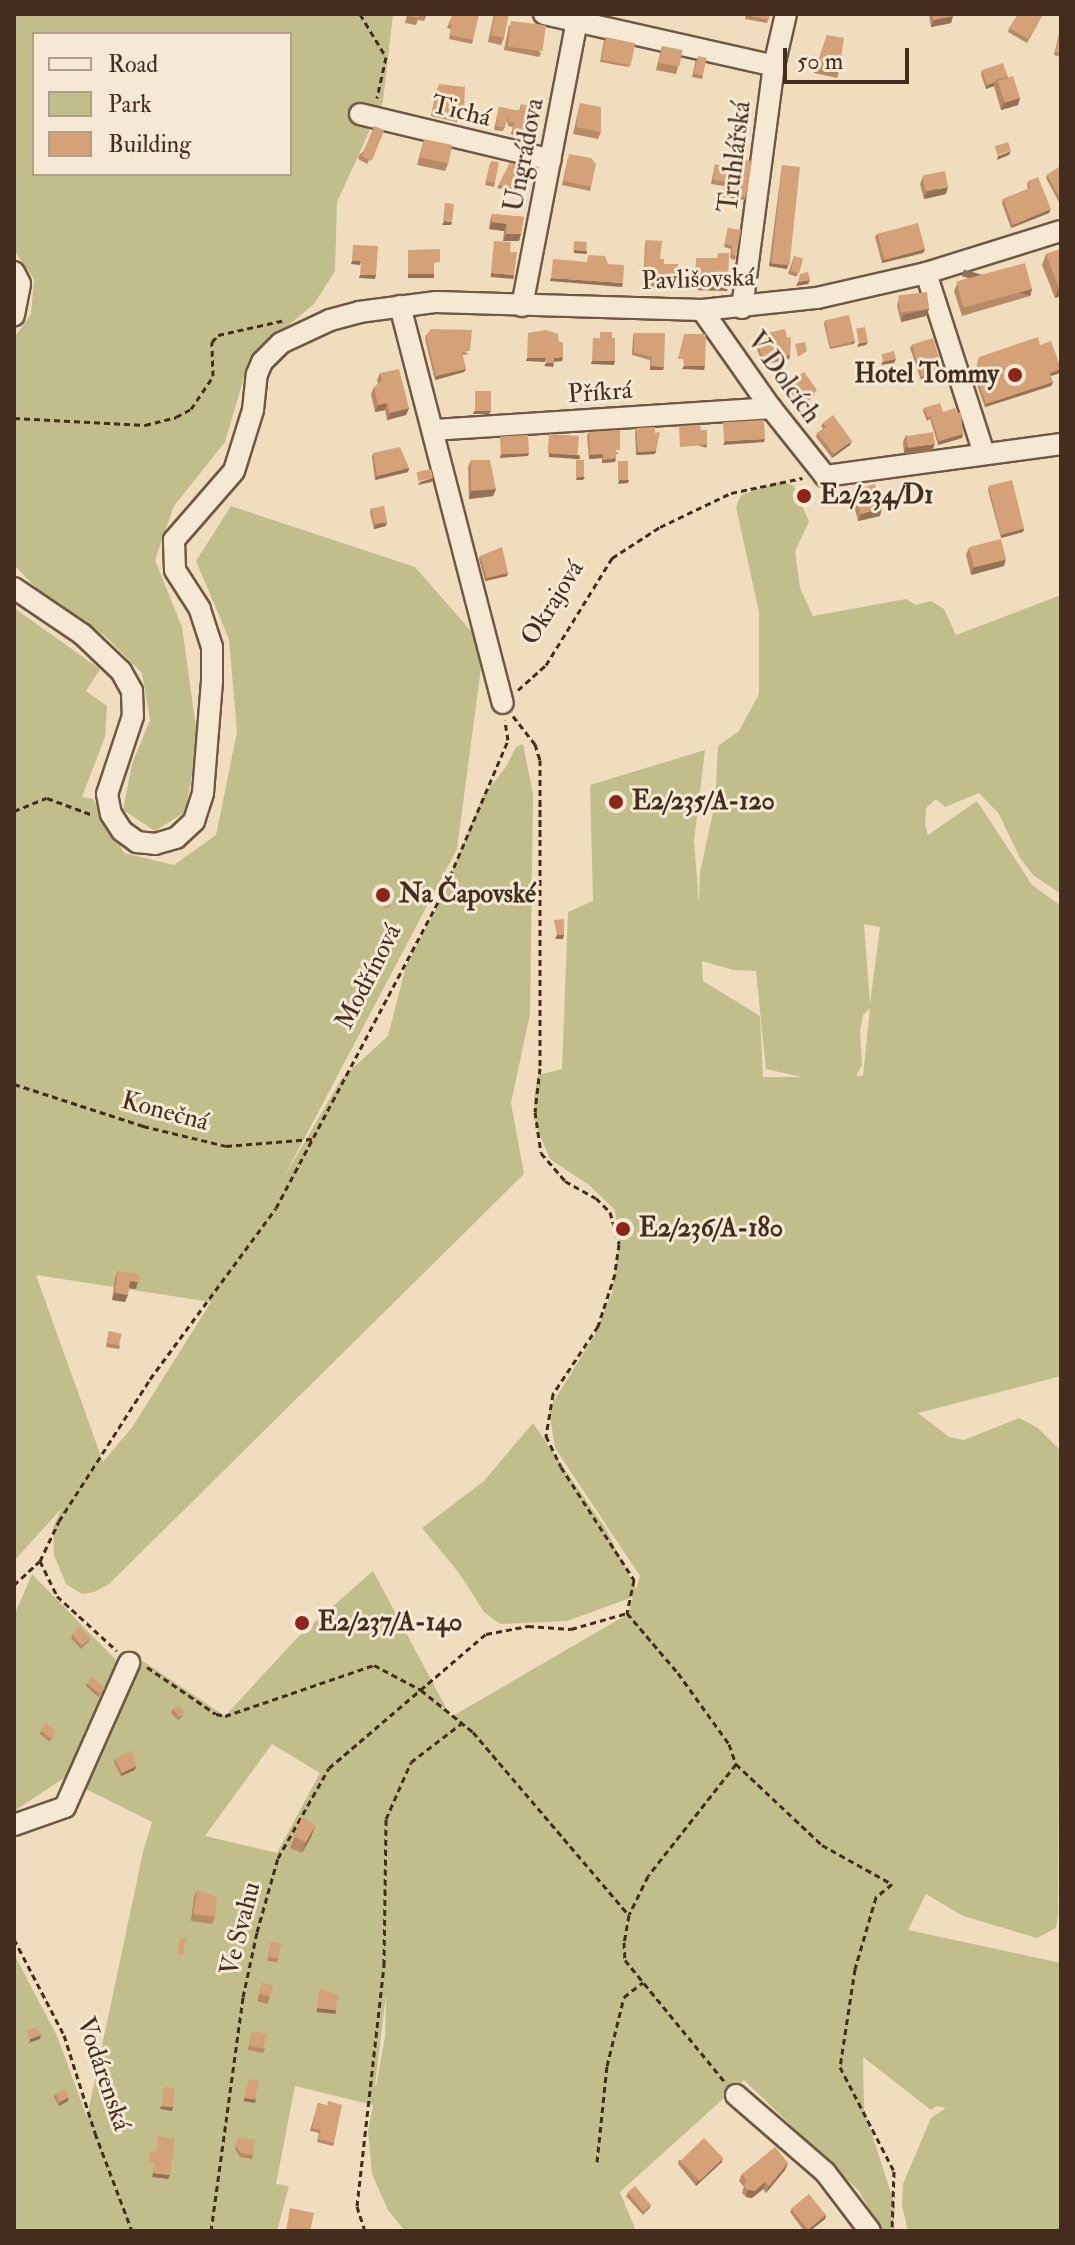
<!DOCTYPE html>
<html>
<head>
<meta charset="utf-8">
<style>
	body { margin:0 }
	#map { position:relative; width:1075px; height:2245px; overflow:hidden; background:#efddbd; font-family:"IM FELL Double Pica",serif }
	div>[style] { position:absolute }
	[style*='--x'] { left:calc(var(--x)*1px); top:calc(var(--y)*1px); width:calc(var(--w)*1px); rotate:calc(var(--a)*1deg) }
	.green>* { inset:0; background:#c1be8c }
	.path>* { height:3px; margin-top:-1.5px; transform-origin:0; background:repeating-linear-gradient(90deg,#442d1c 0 6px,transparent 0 10px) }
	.roads { filter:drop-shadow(2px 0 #6f5944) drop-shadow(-2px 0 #6f5944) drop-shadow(0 2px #6f5944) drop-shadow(0 -2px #6f5944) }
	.minor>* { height:20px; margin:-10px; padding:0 10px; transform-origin:10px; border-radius:10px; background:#f5e9d4 }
	.wall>* { inset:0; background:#b78a68; transform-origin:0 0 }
	.shaded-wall>* { inset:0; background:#957155; transform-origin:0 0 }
	.building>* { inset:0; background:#d5a179; transform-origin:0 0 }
	.dots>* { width:22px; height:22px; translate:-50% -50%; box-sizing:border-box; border:4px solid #f5e9d4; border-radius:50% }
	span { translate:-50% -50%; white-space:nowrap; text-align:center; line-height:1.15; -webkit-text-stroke:6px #f5e9d4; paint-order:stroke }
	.street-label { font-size:26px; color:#442d1c }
	.poi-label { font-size:26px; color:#442d1c; font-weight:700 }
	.right { translate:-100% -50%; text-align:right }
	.left { translate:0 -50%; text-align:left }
	.frame { position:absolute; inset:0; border:16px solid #442d1c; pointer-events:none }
	.legend { position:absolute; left:32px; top:32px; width:260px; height:144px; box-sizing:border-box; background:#f5e9d4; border:2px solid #ae9e8a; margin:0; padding:10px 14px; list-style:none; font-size:24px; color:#442d1c }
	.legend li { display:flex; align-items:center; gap:16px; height:40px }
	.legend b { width:40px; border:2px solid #ae9e8a }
	.scale { position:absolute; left:783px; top:48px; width:126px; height:36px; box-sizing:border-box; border:4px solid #442d1c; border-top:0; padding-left:10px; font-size:24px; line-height:28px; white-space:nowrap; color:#442d1c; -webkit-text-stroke:6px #f5e9d4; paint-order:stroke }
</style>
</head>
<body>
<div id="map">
	<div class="green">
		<i style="clip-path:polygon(evenodd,14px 14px,393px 14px,383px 101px,337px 202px,335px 271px,314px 304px,250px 357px,225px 442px,174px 506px,155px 560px,182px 627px,198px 742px,185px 812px,155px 831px,123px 810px,132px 764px,150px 720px,142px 673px,105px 636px,36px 588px,14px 565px,14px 338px,31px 314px,34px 279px,14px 250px,14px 14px,34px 34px,290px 34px,290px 174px,34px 174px,34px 34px)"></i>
		<i style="clip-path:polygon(evenodd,781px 481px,794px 486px,809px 522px,795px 551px,800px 588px,813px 616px,906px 599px,916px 605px,931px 601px,944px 609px,956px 635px,1061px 595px,1061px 894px,1033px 875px,1020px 858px,999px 814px,979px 793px,945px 807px,936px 799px,926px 808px,925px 825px,928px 835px,977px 801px,1032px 885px,1061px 906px,1061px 1376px,918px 1413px,949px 1437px,964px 1440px,1019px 1418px,1038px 1428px,1061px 1451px,1058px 1916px,1056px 1928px,1037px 1938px,963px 1916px,926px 1894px,908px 1930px,1061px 1963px,1061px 2231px,908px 2231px,902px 2206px,903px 2184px,931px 2118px,946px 2108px,936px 2106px,931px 2110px,863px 2057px,864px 2110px,895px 2205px,893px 2231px,881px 2231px,859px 2191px,744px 2080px,620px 2192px,636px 2231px,405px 2231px,388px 2210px,372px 2174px,368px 2131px,373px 2105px,295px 2086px,276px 2184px,289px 2186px,277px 2231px,14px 2231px,14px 1954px,57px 2036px,87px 2117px,143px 1852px,152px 1822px,64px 1778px,14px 1811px,14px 1616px,32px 1574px,118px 1662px,138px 1658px,225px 1716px,298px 1637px,373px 1571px,451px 1717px,628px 1614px,633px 1597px,567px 1621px,500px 1624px,484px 1612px,459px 1573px,422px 1528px,484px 1481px,533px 1423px,606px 1529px,636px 1589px,640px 1576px,555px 1448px,549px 1409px,594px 1336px,612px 1293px,619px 1243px,615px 1210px,589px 1185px,550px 1159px,535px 1123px,534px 1098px,538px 1075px,562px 1069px,568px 912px,593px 901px,590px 785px,705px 750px,694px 841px,699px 904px,700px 872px,715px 803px,718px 746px,739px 731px,759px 694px,759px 612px,736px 507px,741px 495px,781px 481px,864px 924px,880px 927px,870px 1004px,864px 924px,781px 481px,702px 961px,733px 970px,756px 971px,766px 1069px,802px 1077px,763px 1077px,760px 1016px,703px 981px,702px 961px,781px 481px,870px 1008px,863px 1076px,856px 1076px,862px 1065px,860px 1031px,863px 1015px,870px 1008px,781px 481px,272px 1744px,320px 1773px,277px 1853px,205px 1836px,272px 1744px,781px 481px,386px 1994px,385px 2037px,376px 2086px,375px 2086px,386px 1994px)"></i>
		<i style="clip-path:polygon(evenodd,231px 506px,415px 567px,477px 638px,482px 660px,457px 849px,283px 1179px,342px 1078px,388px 1036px,406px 966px,442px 897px,482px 797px,506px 767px,516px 747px,523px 744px,533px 794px,530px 1014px,511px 1103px,524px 1174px,109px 1584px,94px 1592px,82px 1594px,66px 1584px,54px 1555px,53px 1527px,62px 1508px,14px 1561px,14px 608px,100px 669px,86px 691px,107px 706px,105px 737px,82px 797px,93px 799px,124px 853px,174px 865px,216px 835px,237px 732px,229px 639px,196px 561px,231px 506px,36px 1275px,211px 1302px,133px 1426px,103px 1462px,36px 1275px)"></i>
	</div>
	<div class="path">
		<i style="--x:360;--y:14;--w:50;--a:58.8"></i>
		<i style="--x:386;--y:57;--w:42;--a:102.4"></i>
		<i style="--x:14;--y:418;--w:131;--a:3.1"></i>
		<i style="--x:145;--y:425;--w:32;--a:-14"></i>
		<i style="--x:176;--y:417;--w:17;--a:-28"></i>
		<i style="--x:191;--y:409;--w:40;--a:-56"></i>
		<i style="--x:213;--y:376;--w:34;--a:-92"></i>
		<i style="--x:212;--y:342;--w:9;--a:-49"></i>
		<i style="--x:218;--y:335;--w:69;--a:-12.6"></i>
		<i style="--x:518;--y:690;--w:38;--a:-42"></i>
		<i style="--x:546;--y:665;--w:126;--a:-58.3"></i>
		<i style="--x:612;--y:558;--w:57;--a:-32.9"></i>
		<i style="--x:660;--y:527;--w:79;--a:-25.6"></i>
		<i style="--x:731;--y:493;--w:73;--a:-11.9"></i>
		<i style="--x:513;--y:716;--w:36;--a:52"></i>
		<i style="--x:535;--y:744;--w:17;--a:73"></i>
		<i style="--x:540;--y:760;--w:308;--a:90"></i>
		<i style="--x:540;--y:1068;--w:44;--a:96.5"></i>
		<i style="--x:535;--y:1112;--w:41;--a:81.7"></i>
		<i style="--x:541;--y:1153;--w:37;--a:49"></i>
		<i style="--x:565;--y:1181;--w:35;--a:29"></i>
		<i style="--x:596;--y:1198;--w:20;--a:45"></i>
		<i style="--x:610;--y:1212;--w:33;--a:74"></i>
		<i style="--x:619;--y:1244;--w:30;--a:98"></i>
		<i style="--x:615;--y:1274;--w:55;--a:108.1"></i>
		<i style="--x:598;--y:1326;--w:82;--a:123.5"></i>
		<i style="--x:553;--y:1394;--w:43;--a:99.5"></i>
		<i style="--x:546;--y:1436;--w:34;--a:64"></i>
		<i style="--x:561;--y:1467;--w:135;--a:57.1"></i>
		<i style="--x:634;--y:1580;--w:34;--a:102"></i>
		<i style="--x:14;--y:811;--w:35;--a:-22"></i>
		<i style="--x:47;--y:798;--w:49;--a:20.3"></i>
		<i style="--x:14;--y:1084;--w:136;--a:18"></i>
		<i style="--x:143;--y:1126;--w:85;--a:13.5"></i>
		<i style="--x:226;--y:1146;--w:86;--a:-4.7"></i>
		<i style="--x:40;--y:1561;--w:39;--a:64"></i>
		<i style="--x:57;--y:1596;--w:81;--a:42.5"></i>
		<i style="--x:14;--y:1585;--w:35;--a:-43"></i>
		<i style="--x:40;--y:1561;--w:44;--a:-64.6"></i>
		<i style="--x:59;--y:1521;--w:169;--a:-57.3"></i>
		<i style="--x:150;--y:1379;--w:212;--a:-53.6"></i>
		<i style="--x:276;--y:1208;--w:354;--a:-62.1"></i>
		<i style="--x:442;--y:895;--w:168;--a:-66.9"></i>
		<i style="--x:508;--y:740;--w:20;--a:-99"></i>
		<i style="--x:627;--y:1613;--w:79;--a:49.6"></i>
		<i style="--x:678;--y:1673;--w:87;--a:54.3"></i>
		<i style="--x:729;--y:1744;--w:21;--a:71"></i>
		<i style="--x:736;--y:1764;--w:142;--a:128.2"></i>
		<i style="--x:648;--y:1876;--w:43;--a:116"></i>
		<i style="--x:629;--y:1915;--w:27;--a:100"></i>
		<i style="--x:624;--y:1942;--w:18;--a:87"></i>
		<i style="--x:625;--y:1960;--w:158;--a:50.7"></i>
		<i style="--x:147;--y:1667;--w:83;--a:34.3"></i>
		<i style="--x:216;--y:1714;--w:9;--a:13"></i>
		<i style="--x:225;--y:1716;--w:157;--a:-18.9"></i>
		<i style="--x:374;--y:1665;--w:53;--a:28"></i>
		<i style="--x:421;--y:1690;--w:67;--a:38.9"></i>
		<i style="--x:473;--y:1732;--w:240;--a:49.6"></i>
		<i style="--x:736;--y:1764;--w:118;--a:43.3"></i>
		<i style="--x:822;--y:1845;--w:80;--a:29.1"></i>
		<i style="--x:892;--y:1884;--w:21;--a:141"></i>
		<i style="--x:876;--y:1897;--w:75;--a:106.3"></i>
		<i style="--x:855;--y:1969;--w:99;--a:98.7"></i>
		<i style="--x:840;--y:2067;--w:117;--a:62.6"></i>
		<i style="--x:894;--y:2171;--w:60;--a:91.9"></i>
		<i style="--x:14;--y:1939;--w:108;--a:62.5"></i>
		<i style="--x:64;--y:2035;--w:103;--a:72.4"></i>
		<i style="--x:95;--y:2133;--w:105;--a:69.3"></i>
		<i style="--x:597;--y:2162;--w:97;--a:-84.1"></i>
		<i style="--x:607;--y:2066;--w:71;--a:-76.2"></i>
		<i style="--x:624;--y:1997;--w:24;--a:-38"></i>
		<i style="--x:211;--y:2231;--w:236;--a:-82.2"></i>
		<i style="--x:243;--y:1997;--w:66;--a:-77.8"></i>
		<i style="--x:257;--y:1932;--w:77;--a:-74.2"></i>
		<i style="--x:278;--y:1858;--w:103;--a:-60.5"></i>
		<i style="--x:329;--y:1768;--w:206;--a:-40.5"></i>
		<i style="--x:486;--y:1634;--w:43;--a:-10.8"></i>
		<i style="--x:528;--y:1626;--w:43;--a:4"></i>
		<i style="--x:571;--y:1629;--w:58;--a:-15.9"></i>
		<i style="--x:365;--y:2231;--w:26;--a:-108"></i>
		<i style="--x:357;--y:2206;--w:243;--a:-83.6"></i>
		<i style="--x:384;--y:1965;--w:146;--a:-89.2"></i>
		<i style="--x:386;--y:1819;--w:62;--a:-66.3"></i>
		<i style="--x:411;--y:1762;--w:64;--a:-37.4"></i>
	</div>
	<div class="roads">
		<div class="minor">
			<i style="--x:544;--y:14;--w:236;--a:12.7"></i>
			<i style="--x:360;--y:114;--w:196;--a:13.5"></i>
			<i style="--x:14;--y:272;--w:13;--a:63"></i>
			<i style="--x:20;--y:284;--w:32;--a:101"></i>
			<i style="--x:926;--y:273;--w:190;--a:72.2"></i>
			<i style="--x:400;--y:306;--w:410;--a:75.5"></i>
			<i style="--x:522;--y:306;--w:297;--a:-79.1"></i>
			<i style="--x:742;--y:308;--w:244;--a:-82.5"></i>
			<i style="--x:774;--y:66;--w:53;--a:-77"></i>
			<i style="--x:702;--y:310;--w:120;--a:54.9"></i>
			<i style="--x:771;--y:408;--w:87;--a:51.5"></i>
			<i style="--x:825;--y:476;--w:238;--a:-7.7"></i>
			<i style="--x:433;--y:430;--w:339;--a:-3.7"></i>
			<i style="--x:14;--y:588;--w:82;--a:34.1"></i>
			<i style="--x:82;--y:634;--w:54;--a:43.5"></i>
			<i style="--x:121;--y:671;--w:23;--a:61"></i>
			<i style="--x:132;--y:691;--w:25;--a:88"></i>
			<i style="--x:133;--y:716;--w:82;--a:108.4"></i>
			<i style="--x:107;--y:794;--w:20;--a:79"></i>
			<i style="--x:111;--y:814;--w:20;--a:57"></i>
			<i style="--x:122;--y:831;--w:19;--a:36"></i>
			<i style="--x:137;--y:842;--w:18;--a:6"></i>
			<i style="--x:155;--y:844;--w:22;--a:-16"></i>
			<i style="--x:176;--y:838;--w:25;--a:-43"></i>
			<i style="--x:194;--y:821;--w:29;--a:-72"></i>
			<i style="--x:203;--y:793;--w:112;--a:-85.4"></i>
			<i style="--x:212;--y:681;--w:34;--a:-90"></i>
			<i style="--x:212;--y:647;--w:40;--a:-108"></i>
			<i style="--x:200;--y:609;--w:46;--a:-122.7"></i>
			<i style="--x:175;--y:570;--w:30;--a:-92"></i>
			<i style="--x:174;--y:540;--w:91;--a:-49"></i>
			<i style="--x:234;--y:471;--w:64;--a:-72.7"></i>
			<i style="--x:253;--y:410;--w:36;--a:-84"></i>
			<i style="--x:257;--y:374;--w:13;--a:-67"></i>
			<i style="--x:262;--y:362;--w:27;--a:-45"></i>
			<i style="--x:281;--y:343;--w:54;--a:-25.1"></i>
			<i style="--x:330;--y:320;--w:30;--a:-15"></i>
			<i style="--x:359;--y:312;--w:78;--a:-7.4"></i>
			<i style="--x:436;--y:302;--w:266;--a:1.7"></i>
			<i style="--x:702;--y:310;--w:116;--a:-6"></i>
			<i style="--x:817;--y:298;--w:112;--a:-12.9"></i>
			<i style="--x:926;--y:273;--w:141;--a:-17.3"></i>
			<i style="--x:14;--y:1825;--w:54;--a:-19.4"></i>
			<i style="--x:65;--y:1807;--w:158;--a:-66"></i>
			<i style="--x:736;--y:2095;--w:118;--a:40.9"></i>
			<i style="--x:825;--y:2172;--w:74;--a:52.7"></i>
		</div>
	</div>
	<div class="wall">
		<i style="clip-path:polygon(407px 14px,427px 14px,424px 21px,418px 20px,416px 25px,405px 23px)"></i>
		<i style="clip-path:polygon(453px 14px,473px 40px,472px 44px,449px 39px,451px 29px,447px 28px)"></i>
		<i style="clip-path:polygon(494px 14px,504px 38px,501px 45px,488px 42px)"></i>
		<i style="clip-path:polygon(746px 14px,770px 14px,767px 23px,745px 19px)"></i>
		<i style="clip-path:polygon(923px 14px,953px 14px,951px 23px,931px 27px,929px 15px,923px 16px)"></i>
		<i style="clip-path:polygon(1042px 16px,1027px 43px,1008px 32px,1009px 28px)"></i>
		<i style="clip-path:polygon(509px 25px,541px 53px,539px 57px,504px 50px)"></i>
		<i style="clip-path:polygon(1061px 25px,1061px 57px,1054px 55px)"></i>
		<i style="clip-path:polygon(827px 35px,839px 71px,837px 78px,814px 73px)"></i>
		<i style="clip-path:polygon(604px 40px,630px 63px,629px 67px,600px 62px)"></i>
		<i style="clip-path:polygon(662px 46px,678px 67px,676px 74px,656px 70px)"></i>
		<i style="clip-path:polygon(696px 59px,703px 76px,702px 79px,692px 77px)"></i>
		<i style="clip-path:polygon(982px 70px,1008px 77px,1020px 98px,1018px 105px,1001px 110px,994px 86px,986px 89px,981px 74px)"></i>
		<i style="clip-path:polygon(437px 88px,464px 109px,463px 112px,459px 111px,457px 122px,431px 116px)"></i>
		<i style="clip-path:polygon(580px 103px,601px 132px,598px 139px,573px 134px)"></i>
		<i style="clip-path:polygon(521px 104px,536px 136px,535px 139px,511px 134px,513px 127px,508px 126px,507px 120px,503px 131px,494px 130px,499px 107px,519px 111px)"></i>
		<i style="clip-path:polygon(383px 134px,367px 164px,358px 159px,359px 155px)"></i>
		<i style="clip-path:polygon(424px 139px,448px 164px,445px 171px,417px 165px)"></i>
		<i style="clip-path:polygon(568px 158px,591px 187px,590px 191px,562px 185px)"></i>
		<i style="clip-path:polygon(510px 163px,525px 190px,523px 193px,497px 188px)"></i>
		<i style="clip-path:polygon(490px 164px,495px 183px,494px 187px,485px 185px)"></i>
		<i style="clip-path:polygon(715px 164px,746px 197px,745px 200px,722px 197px,724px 186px,711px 184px)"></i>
		<i style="clip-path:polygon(782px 165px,788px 265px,787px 269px,769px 266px)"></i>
		<i style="clip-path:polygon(1061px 166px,1061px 206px,1046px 178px,1047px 175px)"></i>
		<i style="clip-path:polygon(923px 177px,946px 194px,924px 199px,920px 184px)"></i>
		<i style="clip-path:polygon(1028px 181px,1049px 213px,1011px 228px,1002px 203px,1003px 199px,1028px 189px,1027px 185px)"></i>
		<i style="clip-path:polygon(492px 214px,524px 217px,519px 241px,503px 241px,504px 231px,489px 229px,490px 221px)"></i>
		<i style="clip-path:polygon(728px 228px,736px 256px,735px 260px,730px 258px,731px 249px,724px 247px)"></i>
		<i style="clip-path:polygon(877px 234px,925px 249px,923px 253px,882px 263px,875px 237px)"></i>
		<i style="clip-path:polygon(646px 240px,664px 264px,676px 289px,643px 287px,645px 244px)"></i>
		<i style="clip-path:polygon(1061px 249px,1061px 296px,1055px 298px,1042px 265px,1046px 254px)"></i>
		<i style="left:794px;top:256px;width:9px;height:19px;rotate:18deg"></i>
		<i style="clip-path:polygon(957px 284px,1032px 289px,1030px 296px,962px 316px,954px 291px)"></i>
		<i style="clip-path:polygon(899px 299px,929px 309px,926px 316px,901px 322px,897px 306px)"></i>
		<i style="clip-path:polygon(825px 320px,854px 344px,830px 349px,824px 324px)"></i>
		<i style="clip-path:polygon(634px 333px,663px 370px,650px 370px,650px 360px,632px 355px,633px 336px)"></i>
		<i style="clip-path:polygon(426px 335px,469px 354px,462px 355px,466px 369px,464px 372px,435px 380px,425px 339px)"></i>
		<i style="clip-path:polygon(759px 335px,790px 355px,789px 359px,763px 365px,757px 349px)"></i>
		<i style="clip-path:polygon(912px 345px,941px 373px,921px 380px,910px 348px)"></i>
		<i style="clip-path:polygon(1040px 345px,1061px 369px,1060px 373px,1050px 376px,1053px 382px,1051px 386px,985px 407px,974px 377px,979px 357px)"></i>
		<i style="clip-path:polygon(380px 373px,409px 408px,406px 415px,387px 420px,385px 410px,375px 412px,371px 394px,374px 387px,378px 384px,377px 380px)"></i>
		<i style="clip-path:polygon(783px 386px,815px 394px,804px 406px,802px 404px,795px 408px,782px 390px)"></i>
		<i style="clip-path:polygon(924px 408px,943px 412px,963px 434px,962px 438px,938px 445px,930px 419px,927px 421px,923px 411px)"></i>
		<i style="clip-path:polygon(823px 423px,850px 445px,832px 458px,816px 437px,817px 433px,823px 429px,821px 426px)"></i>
		<i style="clip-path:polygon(636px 428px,656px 451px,655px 454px,636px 455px,635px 432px)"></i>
		<i style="clip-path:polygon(589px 432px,619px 454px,616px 454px,615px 462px,602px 463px,602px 458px,589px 459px,587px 435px)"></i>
		<i style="clip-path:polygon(906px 435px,932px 451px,904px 454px,903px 442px)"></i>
		<i style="clip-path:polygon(373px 453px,409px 468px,408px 472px,375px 480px,372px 457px)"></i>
		<i style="clip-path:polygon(471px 460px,496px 489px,493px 496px,469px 499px,468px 467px)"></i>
		<i style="clip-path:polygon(989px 486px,1024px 529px,1023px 532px,1001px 538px,988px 490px)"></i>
		<i style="clip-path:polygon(854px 490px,880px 516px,858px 521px,852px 497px)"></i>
		<i style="clip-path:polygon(371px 508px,386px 526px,374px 529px,370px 512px)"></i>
		<i style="clip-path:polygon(969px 548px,1004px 566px,971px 575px,966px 555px)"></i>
		<i style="clip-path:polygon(480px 556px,507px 576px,485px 581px,479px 559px)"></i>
		<i style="clip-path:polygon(118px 1271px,136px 1289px,129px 1288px,125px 1302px,112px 1300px,115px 1278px)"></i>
		<i style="clip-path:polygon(109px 1331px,120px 1346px,119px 1349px,106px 1347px)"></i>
		<i style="clip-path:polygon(72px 1635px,90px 1638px,89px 1641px,81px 1649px,71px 1638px)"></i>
		<i style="clip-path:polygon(87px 1683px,103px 1691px,98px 1697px,86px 1686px)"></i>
		<i style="clip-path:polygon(173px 1709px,183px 1716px,178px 1720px,171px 1713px)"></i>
		<i style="clip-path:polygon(41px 1731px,54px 1734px,50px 1742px,40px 1734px)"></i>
		<i style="clip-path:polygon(115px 1759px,135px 1770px,121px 1776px,114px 1762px)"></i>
		<i style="clip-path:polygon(302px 1817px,315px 1826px,311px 1837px,302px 1853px,290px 1848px)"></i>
		<i style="clip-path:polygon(197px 1890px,215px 1917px,212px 1924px,191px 1921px,194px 1897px)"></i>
		<i style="left:271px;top:1942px;width:10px;height:19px;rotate:11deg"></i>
		<i style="left:262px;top:1983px;width:11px;height:19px;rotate:15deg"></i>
		<i style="clip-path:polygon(252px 2031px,265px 2049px,263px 2053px,248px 2050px)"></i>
		<i style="clip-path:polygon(55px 2094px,68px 2101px,59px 2106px,54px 2097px)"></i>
		<i style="clip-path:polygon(318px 2103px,326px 2105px,334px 2143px,333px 2146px,317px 2142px,319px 2133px,310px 2131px)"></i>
		<i style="clip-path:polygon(238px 2137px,253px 2155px,252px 2159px,240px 2157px,235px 2149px)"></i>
		<i style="clip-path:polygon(679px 2160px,722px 2162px,696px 2186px,678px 2164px)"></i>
		<i style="clip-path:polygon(788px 2163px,785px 2170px,766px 2193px,763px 2189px,752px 2198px,746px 2197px,742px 2193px,744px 2187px,739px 2181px,742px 2174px)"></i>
		<i style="clip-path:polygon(628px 2193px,651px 2205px,650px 2208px,643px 2215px,626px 2196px)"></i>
		<i style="clip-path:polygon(792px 2209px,826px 2215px,825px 2219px,810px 2231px,804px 2231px,790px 2212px)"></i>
	</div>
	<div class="shaded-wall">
		<i style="clip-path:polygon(953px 16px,951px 23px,931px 27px,934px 20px)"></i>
		<i style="clip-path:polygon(995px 82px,994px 86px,986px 89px,987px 85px)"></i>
		<i style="clip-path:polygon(1020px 98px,1018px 105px,1001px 110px,1004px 103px)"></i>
		<i style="clip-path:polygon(1011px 151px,1009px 155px,997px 160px,998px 156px)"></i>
		<i style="clip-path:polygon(948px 187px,946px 194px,924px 199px,926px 192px)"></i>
		<i style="clip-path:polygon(1051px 209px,1049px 213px,1011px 228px,1013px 225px)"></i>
		<i style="clip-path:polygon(444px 221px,452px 222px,451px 225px,442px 225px)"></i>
		<i style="clip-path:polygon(492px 222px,507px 224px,504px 231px,489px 229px)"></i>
		<i style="clip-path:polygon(506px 234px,521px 234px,519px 241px,503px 241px)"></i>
		<i style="clip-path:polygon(925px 249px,923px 253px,882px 263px,883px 260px)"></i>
		<i style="left:574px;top:250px;width:13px;height:3px;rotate:4deg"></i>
		<i style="clip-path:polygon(352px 261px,361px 261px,360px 265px,351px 264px)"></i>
		<i style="clip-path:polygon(770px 263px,788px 265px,787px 269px,769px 266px)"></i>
		<i style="left:491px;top:273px;width:23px;height:4px;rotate:5deg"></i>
		<i style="left:408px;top:274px;width:26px;height:4px"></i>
		<i style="clip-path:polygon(360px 275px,376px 275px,375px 279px,359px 278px)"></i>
		<i style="clip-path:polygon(551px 278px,623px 283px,622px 287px,550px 281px)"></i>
		<i style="clip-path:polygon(810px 280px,808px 284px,796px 286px,798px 282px)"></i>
		<i style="clip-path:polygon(644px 284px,678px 285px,676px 289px,643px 287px)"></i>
		<i style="clip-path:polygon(695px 286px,728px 288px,727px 291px,693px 290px)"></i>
		<i style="clip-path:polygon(1061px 287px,1061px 296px,1055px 298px,1059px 288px)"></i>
		<i style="left:1032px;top:289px;width:7px;height:71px;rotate:106deg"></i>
		<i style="clip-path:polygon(929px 309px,926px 316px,901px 322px,903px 315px)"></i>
		<i style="left:855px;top:341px;width:3px;height:25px;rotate:108deg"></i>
		<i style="clip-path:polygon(868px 342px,866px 345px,857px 347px,859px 343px)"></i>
		<i style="left:790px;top:355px;width:4px;height:27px;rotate:104deg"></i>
		<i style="clip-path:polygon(563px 357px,562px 361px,553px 362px,554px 358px)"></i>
		<i style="clip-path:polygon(527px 358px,546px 358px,545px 362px,526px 361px)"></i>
		<i style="clip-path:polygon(896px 359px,894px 363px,881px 365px,883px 361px)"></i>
		<i style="clip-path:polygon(592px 361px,615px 361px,614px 365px,591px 364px)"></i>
		<i style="clip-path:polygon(546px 363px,554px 363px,553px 367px,544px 366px)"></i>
		<i style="clip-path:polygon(651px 366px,664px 367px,663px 370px,650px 370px)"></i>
		<i style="clip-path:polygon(684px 366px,705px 366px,704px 370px,682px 369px)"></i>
		<i style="clip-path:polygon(466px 369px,464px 372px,435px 380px,436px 376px)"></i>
		<i style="clip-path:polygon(1061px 369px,1060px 373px,1048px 377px,1050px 373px)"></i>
		<i style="clip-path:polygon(943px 370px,941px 373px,921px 380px,922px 376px)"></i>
		<i style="clip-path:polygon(1053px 382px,1051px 386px,985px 407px,986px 404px)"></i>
		<i style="clip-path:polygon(387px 403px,385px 410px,375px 412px,378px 405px)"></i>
		<i style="clip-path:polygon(409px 408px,406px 415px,387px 420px,390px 413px)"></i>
		<i style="clip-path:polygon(474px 411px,491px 411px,489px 414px,473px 414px)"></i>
		<i style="clip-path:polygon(963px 434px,962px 438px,938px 445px,939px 441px)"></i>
		<i style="clip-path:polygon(765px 439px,764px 442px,723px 445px,725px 441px)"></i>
		<i style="clip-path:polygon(852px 441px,850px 445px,832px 458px,834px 454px)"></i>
		<i style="clip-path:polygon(935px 444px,932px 451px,904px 454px,906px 447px)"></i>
		<i style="left:707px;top:445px;width:3px;height:27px;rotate:108deg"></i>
		<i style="clip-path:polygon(656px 451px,655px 454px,636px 455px,638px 452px)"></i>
		<i style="clip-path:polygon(529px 453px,528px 456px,500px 458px,501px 454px)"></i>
		<i style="left:549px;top:453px;width:31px;height:4px;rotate:4deg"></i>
		<i style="clip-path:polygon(603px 454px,602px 458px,589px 459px,590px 455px)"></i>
		<i style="clip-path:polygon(616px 458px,615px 462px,602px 463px,603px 460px)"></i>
		<i style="clip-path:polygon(409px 468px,408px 472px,375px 480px,377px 476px)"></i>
		<i style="clip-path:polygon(577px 477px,585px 477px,583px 480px,576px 480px)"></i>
		<i style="clip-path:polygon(433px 478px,432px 482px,418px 485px,420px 482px)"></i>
		<i style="clip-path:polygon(619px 480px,629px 480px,628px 483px,618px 484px)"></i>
		<i style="clip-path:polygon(496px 489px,493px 496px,469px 499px,471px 491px)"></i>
		<i style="clip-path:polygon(882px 508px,880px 516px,858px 521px,861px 514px)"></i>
		<i style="clip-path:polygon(387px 522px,386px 526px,374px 529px,375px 525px)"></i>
		<i style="clip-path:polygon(1024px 529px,1023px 532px,1001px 538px,1002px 535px)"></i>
		<i style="clip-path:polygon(1006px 559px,1004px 566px,971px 575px,973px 568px)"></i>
		<i style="clip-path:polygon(508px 573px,507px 576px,485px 581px,487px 578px)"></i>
		<i style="clip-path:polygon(557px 935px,564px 935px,563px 939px,555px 939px)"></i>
		<i style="clip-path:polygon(130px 1281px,138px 1282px,136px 1289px,127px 1288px)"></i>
		<i style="clip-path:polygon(115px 1293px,128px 1295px,125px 1302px,112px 1300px)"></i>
		<i style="clip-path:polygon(136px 1766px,135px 1770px,121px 1776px,122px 1773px)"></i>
		<i style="clip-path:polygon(315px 1826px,311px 1837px,302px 1853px,306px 1842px)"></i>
		<i style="left:317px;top:2008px;width:19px;height:4px;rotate:6deg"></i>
		<i style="clip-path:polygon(41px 2035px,40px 2039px,29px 2043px,30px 2039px)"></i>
		<i style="clip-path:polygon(69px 2097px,68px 2101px,59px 2106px,60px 2102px)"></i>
		<i style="clip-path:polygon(245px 2098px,256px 2099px,255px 2103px,243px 2101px)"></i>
		<i style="clip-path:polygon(161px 2106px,173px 2107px,172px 2111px,160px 2109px)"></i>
		<i style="clip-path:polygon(723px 2158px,722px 2162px,696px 2186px,697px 2182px)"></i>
		<i style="clip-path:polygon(788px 2163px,785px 2170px,766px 2193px,769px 2186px)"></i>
		<i style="clip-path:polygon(153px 2173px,170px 2175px,168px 2179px,152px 2177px)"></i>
		<i style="clip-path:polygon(765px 2182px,763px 2189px,752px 2198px,746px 2197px,748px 2190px)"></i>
		<i style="clip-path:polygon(826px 2215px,825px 2219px,810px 2231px,807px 2231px)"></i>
	</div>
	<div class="building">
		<i style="clip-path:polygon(408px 14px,420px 14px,419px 18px,408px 16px)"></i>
		<i style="clip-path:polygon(453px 14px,479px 14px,473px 40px,450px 35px,452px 25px,448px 24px)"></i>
		<i style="clip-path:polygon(495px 14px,509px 14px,504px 38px,491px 35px)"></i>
		<i style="clip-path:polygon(747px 14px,770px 14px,769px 20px,747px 15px)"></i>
		<i style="clip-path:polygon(933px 14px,953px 14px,953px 16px,934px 20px)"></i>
		<i style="clip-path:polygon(1018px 14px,1040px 14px,1042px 16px,1028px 39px,1009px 28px)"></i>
		<i style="left:511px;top:21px;width:35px;height:26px;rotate:7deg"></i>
		<i style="clip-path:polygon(1061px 25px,1061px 53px,1055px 52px)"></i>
		<i style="clip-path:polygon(827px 35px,844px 38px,839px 71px,817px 66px)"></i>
		<i style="left:606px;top:37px;width:30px;height:23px;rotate:12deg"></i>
		<i style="left:662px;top:46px;width:21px;height:17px;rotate:11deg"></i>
		<i style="left:698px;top:56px;width:9px;height:18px;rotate:13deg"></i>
		<i style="clip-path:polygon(1003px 63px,1008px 77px,997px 79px,995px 82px,987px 85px,982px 70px)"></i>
		<i style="left:1013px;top:76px;width:23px;height:16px;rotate:72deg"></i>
		<i style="clip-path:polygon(439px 84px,465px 87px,464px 109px,460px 108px,458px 118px,432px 113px)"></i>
		<i style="clip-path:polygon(580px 103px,601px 107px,601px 132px,576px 127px)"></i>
		<i style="clip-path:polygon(521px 104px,542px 109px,536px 136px,512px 130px,514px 123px,509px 122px,508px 116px,505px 128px,496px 126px,499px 107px,520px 111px)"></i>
		<i style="left:374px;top:126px;width:11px;height:33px;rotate:22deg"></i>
		<i style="left:424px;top:139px;width:29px;height:19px;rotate:12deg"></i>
		<i style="left:1008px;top:142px;width:9px;height:14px;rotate:72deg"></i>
		<i style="clip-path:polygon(569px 154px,591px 158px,596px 164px,591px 187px,564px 181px)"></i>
		<i style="clip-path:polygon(729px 158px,752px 161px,746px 197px,723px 193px,725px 182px,713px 180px,715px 164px,728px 167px)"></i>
		<i style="clip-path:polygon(491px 161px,499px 162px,495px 183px,486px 181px)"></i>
		<i style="clip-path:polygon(510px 163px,529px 167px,525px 190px,499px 185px)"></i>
		<i style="left:782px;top:165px;width:18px;height:99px;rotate:6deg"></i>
		<i style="clip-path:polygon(1061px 166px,1061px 200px,1047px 175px)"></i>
		<i style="left:945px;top:171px;width:16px;height:23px;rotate:79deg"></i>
		<i style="clip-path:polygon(1038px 177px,1051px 209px,1013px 225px,1003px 199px,1030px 188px,1028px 181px)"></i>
		<i style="left:445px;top:203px;width:9px;height:18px;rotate:6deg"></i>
		<i style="clip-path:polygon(492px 214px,524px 217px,521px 234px,506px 234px,507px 224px,492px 222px)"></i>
		<i style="left:918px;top:223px;width:27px;height:42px;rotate:75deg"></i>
		<i style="clip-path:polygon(728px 228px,741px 230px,736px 256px,732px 254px,732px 245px,725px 244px)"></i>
		<i style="clip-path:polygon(646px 240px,662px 241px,660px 259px,664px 259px,664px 264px,678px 264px,678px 285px,644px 284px)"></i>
		<i style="clip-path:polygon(494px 241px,511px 242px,510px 252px,517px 252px,514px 275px,491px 273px)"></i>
		<i style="left:574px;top:241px;width:13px;height:9px;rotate:4deg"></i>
		<i style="clip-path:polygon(353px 245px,378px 246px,376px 275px,360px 275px,361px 261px,352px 261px)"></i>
		<i style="clip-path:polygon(440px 249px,440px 262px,434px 263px,434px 274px,408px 274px,408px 250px)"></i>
		<i style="clip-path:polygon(1061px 249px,1061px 287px,1059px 288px,1046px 254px)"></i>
		<i style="clip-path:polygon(718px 253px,729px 253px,728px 288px,695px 286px,696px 258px,717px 258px)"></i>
		<i style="clip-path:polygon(588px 255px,605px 256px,608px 264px,624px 265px,623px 283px,551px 278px,553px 259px,587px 262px)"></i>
		<i style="clip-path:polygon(794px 256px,803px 259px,799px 273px,791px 271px)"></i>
		<i style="left:1025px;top:263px;width:27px;height:71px;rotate:75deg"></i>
		<i style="clip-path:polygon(808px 272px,810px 280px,798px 282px,800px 274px)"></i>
		<i style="left:927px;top:292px;width:17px;height:29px;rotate:83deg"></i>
		<i style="left:849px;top:315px;width:27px;height:25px;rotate:77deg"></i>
		<i style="left:865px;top:327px;width:15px;height:9px;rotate:79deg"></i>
		<i style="clip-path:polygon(431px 329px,472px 330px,470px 351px,462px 352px,466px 369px,436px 376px,426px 335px)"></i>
		<i style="clip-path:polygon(785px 329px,787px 338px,791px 337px,790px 355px,764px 361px,758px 345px,759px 335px)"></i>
		<i style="clip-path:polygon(546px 330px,558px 334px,559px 342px,563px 342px,563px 357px,554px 358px,554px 363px,546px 363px,546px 358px,527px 358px,528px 333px)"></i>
		<i style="clip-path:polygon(600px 332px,612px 332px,612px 338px,615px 338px,615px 361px,592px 361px,593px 338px,600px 338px)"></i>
		<i style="clip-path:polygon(634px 333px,665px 333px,664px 367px,651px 366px,652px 357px,634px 352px)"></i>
		<i style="clip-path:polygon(684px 334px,706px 334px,705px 366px,684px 366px,683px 359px,678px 359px)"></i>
		<i style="clip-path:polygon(1038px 337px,1040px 345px,1051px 341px,1061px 369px,1050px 373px,1053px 382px,986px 404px,975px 373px,979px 357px)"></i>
		<i style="left:933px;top:338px;width:34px;height:22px;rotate:73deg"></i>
		<i style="clip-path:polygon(805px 342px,807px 351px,798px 357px,795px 344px)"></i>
		<i style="left:894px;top:351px;width:8px;height:13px;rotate:76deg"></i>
		<i style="clip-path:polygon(399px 369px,409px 408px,390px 413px,387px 403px,378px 405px,374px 387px,382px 381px,380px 373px)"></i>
		<i style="clip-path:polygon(804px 372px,817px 390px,805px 403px,803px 400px,797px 404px,783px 386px)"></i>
		<i style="left:475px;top:391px;width:16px;height:20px"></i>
		<i style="clip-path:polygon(940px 403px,943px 412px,955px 408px,957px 413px,961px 412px,963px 434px,939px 441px,931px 416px,928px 417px,924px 408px)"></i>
		<i style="clip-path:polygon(833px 415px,852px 441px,834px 454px,817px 433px,826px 427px,823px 423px)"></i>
		<i style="left:764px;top:420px;width:19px;height:41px;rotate:87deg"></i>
		<i style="clip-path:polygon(700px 425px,701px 430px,707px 430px,707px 445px,680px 447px,679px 426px)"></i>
		<i style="clip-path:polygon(655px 427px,655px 433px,660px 432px,656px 451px,638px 452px,636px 428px)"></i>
		<i style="clip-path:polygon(620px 430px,620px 450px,616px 450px,616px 458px,603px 460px,603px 454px,590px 455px,589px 432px)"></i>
		<i style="left:933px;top:432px;width:12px;height:27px;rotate:81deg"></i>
		<i style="left:549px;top:434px;width:30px;height:19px;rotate:4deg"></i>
		<i style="left:528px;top:435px;width:18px;height:28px;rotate:87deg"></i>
		<i style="clip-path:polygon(400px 447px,409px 468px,377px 476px,373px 453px)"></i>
		<i style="clip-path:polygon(471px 460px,490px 460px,496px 489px,471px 491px)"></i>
		<i style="left:576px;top:460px;width:8px;height:17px"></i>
		<i style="left:618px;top:461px;width:10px;height:19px"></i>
		<i style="left:431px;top:469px;width:9px;height:15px;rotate:77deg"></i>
		<i style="left:1012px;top:480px;width:50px;height:24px;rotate:76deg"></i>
		<i style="left:875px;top:484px;width:25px;height:22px;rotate:74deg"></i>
		<i style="left:384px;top:506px;width:16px;height:13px;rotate:79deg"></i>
		<i style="left:1001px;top:539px;width:21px;height:33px;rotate:76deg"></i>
		<i style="clip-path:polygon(502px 547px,508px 573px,487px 578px,480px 556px)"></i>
		<i style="clip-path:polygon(388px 898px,391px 908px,384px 909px,382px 899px)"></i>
		<i style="clip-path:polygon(564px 919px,564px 935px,557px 935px,554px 920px)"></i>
		<i style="clip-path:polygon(118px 1271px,139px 1274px,138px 1282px,130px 1281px,128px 1295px,115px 1293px)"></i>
		<i style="left:109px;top:1331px;width:13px;height:12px;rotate:13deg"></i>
		<i style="left:80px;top:1627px;width:15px;height:11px;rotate:48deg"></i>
		<i style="left:92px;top:1677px;width:17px;height:8px;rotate:40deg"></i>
		<i style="clip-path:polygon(178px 1705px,185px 1712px,179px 1717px,173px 1709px)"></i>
		<i style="left:46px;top:1723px;width:13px;height:9px;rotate:39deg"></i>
		<i style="clip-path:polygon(132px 1750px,136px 1766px,122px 1773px,115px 1759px)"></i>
		<i style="clip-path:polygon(302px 1817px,315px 1826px,306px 1842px,294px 1837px)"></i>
		<i style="clip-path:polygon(197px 1890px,217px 1897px,215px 1917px,193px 1914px)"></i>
		<i style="left:180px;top:1937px;width:6px;height:17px;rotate:9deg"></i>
		<i style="left:271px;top:1942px;width:10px;height:15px;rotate:11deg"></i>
		<i style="left:262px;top:1983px;width:11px;height:11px;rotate:15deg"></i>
		<i style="clip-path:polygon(320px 1989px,338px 1995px,336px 2010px,317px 2008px)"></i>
		<i style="clip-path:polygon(36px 2027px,41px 2035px,30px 2039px,26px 2031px)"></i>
		<i style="left:252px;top:2031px;width:15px;height:15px;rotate:11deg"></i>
		<i style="left:248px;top:2079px;width:11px;height:19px;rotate:10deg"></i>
		<i style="left:164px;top:2087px;width:11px;height:19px;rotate:5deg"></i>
		<i style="clip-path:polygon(66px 2088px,69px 2097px,60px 2102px,55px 2094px)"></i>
		<i style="clip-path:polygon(328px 2101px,342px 2105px,334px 2143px,318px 2139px,321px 2130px,312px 2128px,318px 2103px,327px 2106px)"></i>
		<i style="clip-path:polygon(158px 2136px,175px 2139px,170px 2175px,153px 2173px,154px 2163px,149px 2163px,150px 2151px,156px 2152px)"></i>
		<i style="clip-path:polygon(238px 2137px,255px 2140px,253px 2155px,241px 2153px,236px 2146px)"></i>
		<i style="left:704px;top:2138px;width:28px;height:33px;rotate:46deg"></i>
		<i style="clip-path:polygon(775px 2147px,788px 2163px,769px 2186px,765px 2182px,755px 2191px,748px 2190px,744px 2186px,746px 2180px,742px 2174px)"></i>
		<i style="left:635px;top:2186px;width:25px;height:10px;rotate:50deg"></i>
		<i style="left:809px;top:2194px;width:27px;height:23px;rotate:51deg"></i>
		<i style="clip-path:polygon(290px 2208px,314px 2213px,310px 2231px,286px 2231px)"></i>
	</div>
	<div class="dots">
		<i style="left:1015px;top:375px;background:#8f2418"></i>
		<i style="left:804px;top:496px;background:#8f2418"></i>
		<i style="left:616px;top:802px;background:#8f2418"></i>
		<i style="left:383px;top:895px;background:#8f2418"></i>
		<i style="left:623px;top:1229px;background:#8f2418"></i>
		<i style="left:302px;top:1623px;background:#8f2418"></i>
	</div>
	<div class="street-label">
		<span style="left:461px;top:112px;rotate:14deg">Tichá</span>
		<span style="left:525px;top:155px;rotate:-79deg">Ungrádova</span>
		<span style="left:736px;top:157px;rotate:-83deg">Truhlářská</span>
		<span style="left:698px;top:280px;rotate:-2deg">Pavlišovská</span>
		<span style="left:783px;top:378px;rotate:54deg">V Dolcích</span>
		<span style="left:600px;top:393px;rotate:-4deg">Příkrá</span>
		<span style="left:553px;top:603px;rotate:-58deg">Okrajová</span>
		<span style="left:369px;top:977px;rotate:-63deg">Modřínová</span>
		<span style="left:165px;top:1112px;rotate:15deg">Konečná</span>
		<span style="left:241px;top:1929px;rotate:-76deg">Ve Svahu</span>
		<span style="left:103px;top:2074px;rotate:71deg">Vodárenská</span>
	</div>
	<div class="poi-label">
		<span class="right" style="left:999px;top:375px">Hotel Tommy</span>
		<span class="left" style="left:820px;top:496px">E2/234/D1</span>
		<span class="left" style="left:632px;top:802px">E2/235/A-120</span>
		<span class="left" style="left:399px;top:895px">Na Čapovské</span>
		<span class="left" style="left:639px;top:1229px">E2/236/A-180</span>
		<span class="left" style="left:318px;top:1623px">E2/237/A-140</span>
	</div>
	<div class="frame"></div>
	<ul class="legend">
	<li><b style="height:10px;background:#f5e9d4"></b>Road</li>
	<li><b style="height:22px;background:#c1be8c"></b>Park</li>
	<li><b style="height:22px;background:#d5a179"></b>Building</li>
	</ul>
	<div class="scale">50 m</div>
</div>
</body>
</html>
